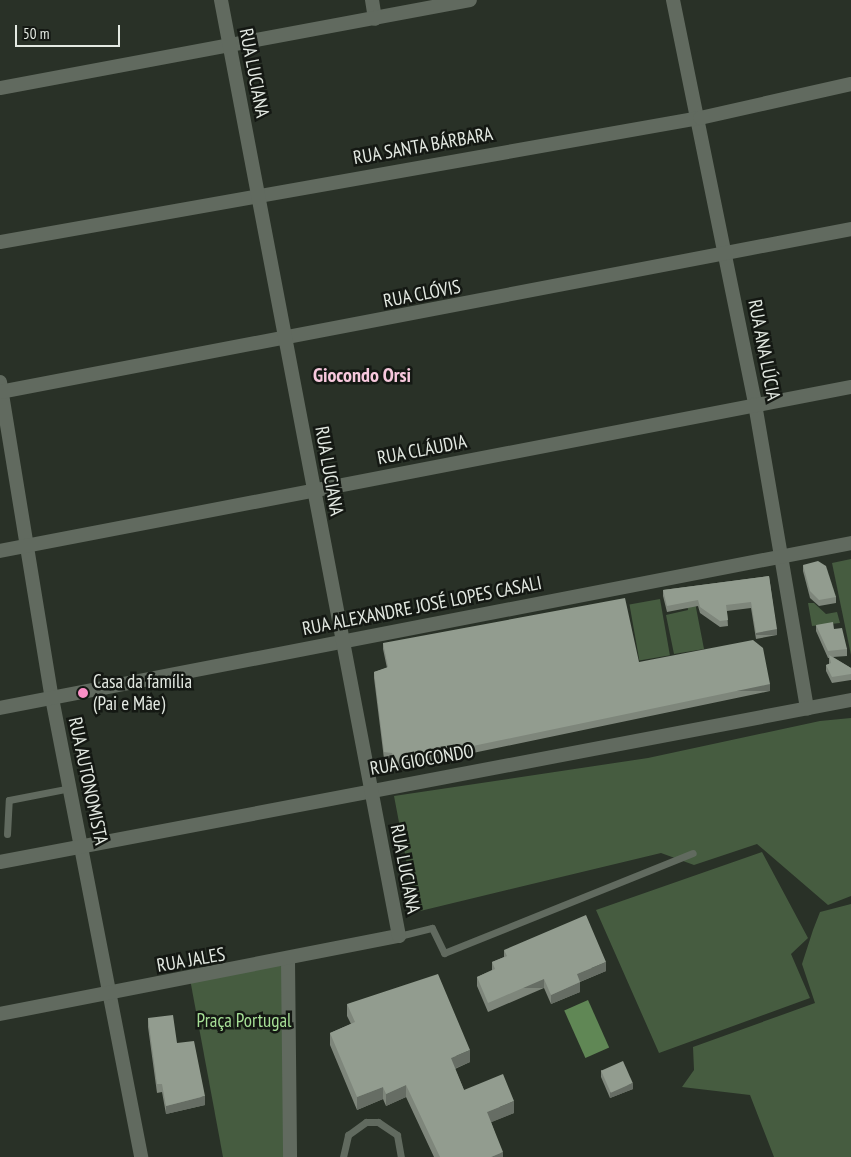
<!DOCTYPE html>
<html>
<head>
<meta charset="utf-8">
<style>
	body { margin:0 }
	#map { position:relative; width:851px; height:1157px; overflow:hidden; background:#293127; font-family:"PT Sans Narrow",sans-serif }
	div>[style] { position:absolute }
	[style*='--x'] { left:calc(var(--x)*1px); top:calc(var(--y)*1px); width:calc(var(--w)*1px); rotate:calc(var(--a)*1deg) }
	.green>* { inset:0; background:#465c40; transform-origin:0 0 }
	.water>* { inset:0; background:#608755; transform-origin:0 0 }
	.service>* { height:7px; margin:-3.5px; padding:0 3.5px; transform-origin:3.5px; border-radius:3.5px; background:#616a5f }
	.minor>* { height:14px; margin:-7px; padding:0 7px; transform-origin:7px; border-radius:7px; background:#616a5f }
	.wall>* { inset:0; background:#7e867b }
	.shaded-wall>* { inset:0; background:#666d64; transform-origin:0 0 }
	.building>* { inset:0; background:#929c8f; transform-origin:0 0 }
	.dots>* { width:14px; height:14px; translate:-50% -50%; box-sizing:border-box; border:2px solid #141813; border-radius:50% }
	span { translate:-50% -50%; white-space:nowrap; text-align:center; line-height:1.15; -webkit-text-stroke:5px #141813; paint-order:stroke }
	.street-label { font-size:19px; color:#e3e9e2 }
	.poi-label { font-size:19px; color:#e3e9e2 }
	.left { translate:0 -50%; text-align:left }
	.park-label { font-size:19px; color:#a6df96 }
	.neighbourhood-label { font-size:20px; color:#f7c8dd; font-weight:700 }
	.scale { position:absolute; left:15px; top:25px; width:105px; height:22px; box-sizing:border-box; border:2px solid #e3e9e2; border-top:0; padding-left:6px; font-size:15px; line-height:18px; white-space:nowrap; color:#e3e9e2; -webkit-text-stroke:4px #141813; paint-order:stroke }
</style>
</head>
<body>
<div id="map">
	<div class="green">
		<i style="clip-path:polygon(851px 559px,851px 655px,832px 563px)"></i>
		<i style="clip-path:polygon(693px 592px,704px 649px,674px 654px,666px 615px,688px 610px,685px 594px)"></i>
		<i style="left:660px;top:599px;width:57px;height:31px;rotate:80deg"></i>
		<i style="clip-path:polygon(808px 603px,814px 603px,826px 614px,837px 612px,840px 623px,812px 626px)"></i>
		<i style="clip-path:polygon(851px 718px,851px 896px,828px 905px,757px 844px,694px 865px,661px 853px,416px 912px,394px 796px,648px 758px,820px 721px)"></i>
		<i style="clip-path:polygon(762px 852px,808px 938px,791px 954px,810px 998px,659px 1053px,596px 910px)"></i>
		<i style="clip-path:polygon(851px 904px,851px 1157px,774px 1157px,750px 1095px,682px 1087px,694px 1070px,693px 1047px,815px 1003px,802px 964px,813px 930px,820px 912px)"></i>
		<i style="clip-path:polygon(288px 960px,290px 1157px,223px 1157px,190px 979px)"></i>
	</div>
	<div class="water">
		<i style="left:588px;top:1000px;width:52px;height:26px;rotate:66deg"></i>
	</div>
	<div class="service">
		<i style="--x:7;--y:834;--w:34;--a:-87"></i>
		<i style="--x:9;--y:800;--w:62;--a:-11.1"></i>
		<i style="--x:399;--y:936;--w:34;--a:-14"></i>
		<i style="--x:432;--y:928;--w:28;--a:64"></i>
		<i style="--x:444;--y:953;--w:268;--a:-21.9"></i>
		<i style="--x:343;--y:1157;--w:23;--a:-77"></i>
		<i style="--x:348;--y:1135;--w:22;--a:-36"></i>
		<i style="--x:366;--y:1122;--w:12;--a:0"></i>
		<i style="--x:378;--y:1122;--w:23;--a:34"></i>
		<i style="--x:397;--y:1135;--w:22;--a:80"></i>
	</div>
	<div class="minor">
		<i style="--x:372;--y:0;--w:19;--a:81"></i>
		<i style="--x:673;--y:0;--w:412;--a:78.5"></i>
		<i style="--x:755;--y:404;--w:309;--a:80.3"></i>
		<i style="--x:0;--y:88;--w:478;--a:-10.6"></i>
		<i style="--x:0;--y:242;--w:711;--a:-10.05"></i>
		<i style="--x:700;--y:118;--w:155;--a:-12.7"></i>
		<i style="--x:0;--y:382;--w:320;--a:80.7"></i>
		<i style="--x:52;--y:698;--w:468;--a:79"></i>
		<i style="--x:0;--y:392;--w:866;--a:-10.84"></i>
		<i style="--x:0;--y:551;--w:867;--a:-10.91"></i>
		<i style="--x:0;--y:708;--w:867;--a:-10.97"></i>
		<i style="--x:0;--y:862;--w:866;--a:-10.78"></i>
		<i style="--x:288;--y:960;--w:197;--a:89.4"></i>
		<i style="--x:0;--y:1014;--w:407;--a:-11.1"></i>
		<i style="--x:399;--y:936;--w:953;--a:-100.77"></i>
	</div>
	<div class="wall">
		<i style="clip-path:polygon(803px 565px,836px 597px,836px 603px,819px 606px,810px 598px,803px 571px)"></i>
		<i style="clip-path:polygon(769px 576px,777px 635px,756px 639px,751px 608px,727px 611px,728px 626px,720px 627px,700px 613px,698px 606px,667px 612px,663px 596px,663px 590px)"></i>
		<i style="clip-path:polygon(816px 625px,834px 629px,847px 649px,847px 656px,833px 657px,851px 668px,851px 680px,832px 683px,826px 671px,826px 665px,829px 664px,829px 658px,828px 658px,816px 631px)"></i>
		<i style="clip-path:polygon(383px 643px,639px 662px,770px 691px,396px 769px,392px 759px,384px 759px,374px 678px,374px 672px,387px 668px,383px 649px)"></i>
		<i style="clip-path:polygon(504px 950px,606px 971px,580px 982px,580px 992px,551px 1004px,544px 988px,488px 1012px,477px 986px,477px 977px,492px 970px,492px 962px,504px 957px)"></i>
		<i style="clip-path:polygon(347px 1004px,470px 1062px,455px 1069px,464px 1090px,514px 1113px,491px 1122px,503px 1157px,434px 1157px,406px 1097px,386px 1106px,383px 1099px,357px 1110px,330px 1045px,330px 1033px,351px 1024px,347px 1016px)"></i>
		<i style="clip-path:polygon(148px 1018px,177px 1043px,205px 1105px,166px 1114px,162px 1092px,157px 1093px,148px 1027px)"></i>
		<i style="clip-path:polygon(601px 1070px,633px 1089px,610px 1098px,601px 1077px)"></i>
	</div>
	<div class="shaded-wall">
		<i style="left:777px;top:629px;width:6px;height:21px;rotate:90deg"></i>
		<i style="left:770px;top:684px;width:7px;height:382px;rotate:90deg"></i>
		<i style="clip-path:polygon(606px 962px,606px 971px,577px 983px,577px 974px)"></i>
		<i style="left:544px;top:979px;width:9px;height:61px;rotate:90deg"></i>
		<i style="clip-path:polygon(580px 982px,580px 992px,551px 1004px,551px 995px)"></i>
		<i style="clip-path:polygon(470px 1050px,470px 1062px,451px 1070px,451px 1058px)"></i>
		<i style="clip-path:polygon(633px 1083px,633px 1089px,610px 1098px,610px 1092px)"></i>
		<i style="clip-path:polygon(406px 1085px,406px 1097px,386px 1106px,386px 1094px)"></i>
		<i style="clip-path:polygon(383px 1087px,383px 1099px,357px 1110px,357px 1097px)"></i>
		<i style="clip-path:polygon(205px 1096px,205px 1105px,166px 1114px,166px 1106px)"></i>
		<i style="clip-path:polygon(514px 1101px,514px 1113px,487px 1124px,487px 1112px)"></i>
		<i style="clip-path:polygon(503px 1152px,503px 1157px,491px 1157px)"></i>
	</div>
	<div class="building">
		<i style="clip-path:polygon(818px 561px,826px 566px,836px 597px,819px 600px,810px 591px,803px 565px)"></i>
		<i style="clip-path:polygon(769px 576px,777px 629px,756px 633px,751px 602px,726px 605px,728px 620px,720px 621px,700px 607px,698px 600px,667px 606px,663px 590px)"></i>
		<i style="clip-path:polygon(625px 598px,639px 662px,753px 640px,763px 648px,770px 684px,396px 762px,392px 753px,384px 752px,374px 672px,388px 667px,383px 643px)"></i>
		<i style="clip-path:polygon(833px 622px,834px 629px,842px 628px,847px 649px,828px 651px,816px 625px)"></i>
		<i style="clip-path:polygon(829px 655px,851px 668px,851px 674px,832px 677px,826px 665px,831px 663px)"></i>
		<i style="clip-path:polygon(586px 915px,606px 962px,577px 974px,580px 982px,551px 995px,544px 979px,488px 1003px,477px 977px,495px 969px,492px 962px,507px 956px,504px 950px)"></i>
		<i style="clip-path:polygon(438px 974px,470px 1050px,451px 1058px,464px 1090px,503px 1074px,514px 1101px,487px 1112px,503px 1152px,491px 1157px,440px 1157px,406px 1085px,386px 1094px,383px 1087px,357px 1097px,330px 1033px,355px 1022px,347px 1004px)"></i>
		<i style="clip-path:polygon(173px 1015px,177px 1043px,194px 1041px,205px 1096px,166px 1106px,162px 1084px,157px 1084px,148px 1018px)"></i>
		<i style="left:623px;top:1061px;width:24px;height:24px;rotate:66deg"></i>
	</div>
	<div class="dots">
		<i style="left:83px;top:693px;background:#fb8fc6"></i>
	</div>
	<div class="street-label">
		<span style="left:254px;top:73px;rotate:79deg">RUA LUCIANA</span>
		<span style="left:423px;top:146px;rotate:-10deg">RUA SANTA BÁRBARA</span>
		<span style="left:422px;top:294px;rotate:-11deg">RUA CLÓVIS</span>
		<span style="left:764px;top:350px;rotate:79deg">RUA ANA LÚCIA</span>
		<span style="left:422px;top:450px;rotate:-11deg">RUA CLÁUDIA</span>
		<span style="left:329px;top:471px;rotate:80deg">RUA LUCIANA</span>
		<span style="left:422px;top:606px;rotate:-11deg">RUA ALEXANDRE JOSÉ LOPES CASALI</span>
		<span style="left:422px;top:760px;rotate:-10deg">RUA GIOCONDO</span>
		<span style="left:88px;top:781px;rotate:78deg">RUA AUTONOMISTA</span>
		<span style="left:405px;top:869px;rotate:79deg">RUA LUCIANA</span>
		<span style="left:191px;top:960px;rotate:-10deg">RUA JALES</span>
	</div>
	<div class="poi-label">
		<span class="left" style="left:93px;top:693px">Casa da família<br>(Pai e Mãe)</span>
	</div>
	<div class="park-label">
		<span style="left:244px;top:1021px">Praça Portugal</span>
	</div>
	<div class="neighbourhood-label">
		<span style="left:362px;top:375px">Giocondo Orsi</span>
	</div>
	<div class="scale">50 m</div>
</div>
</body>
</html>
